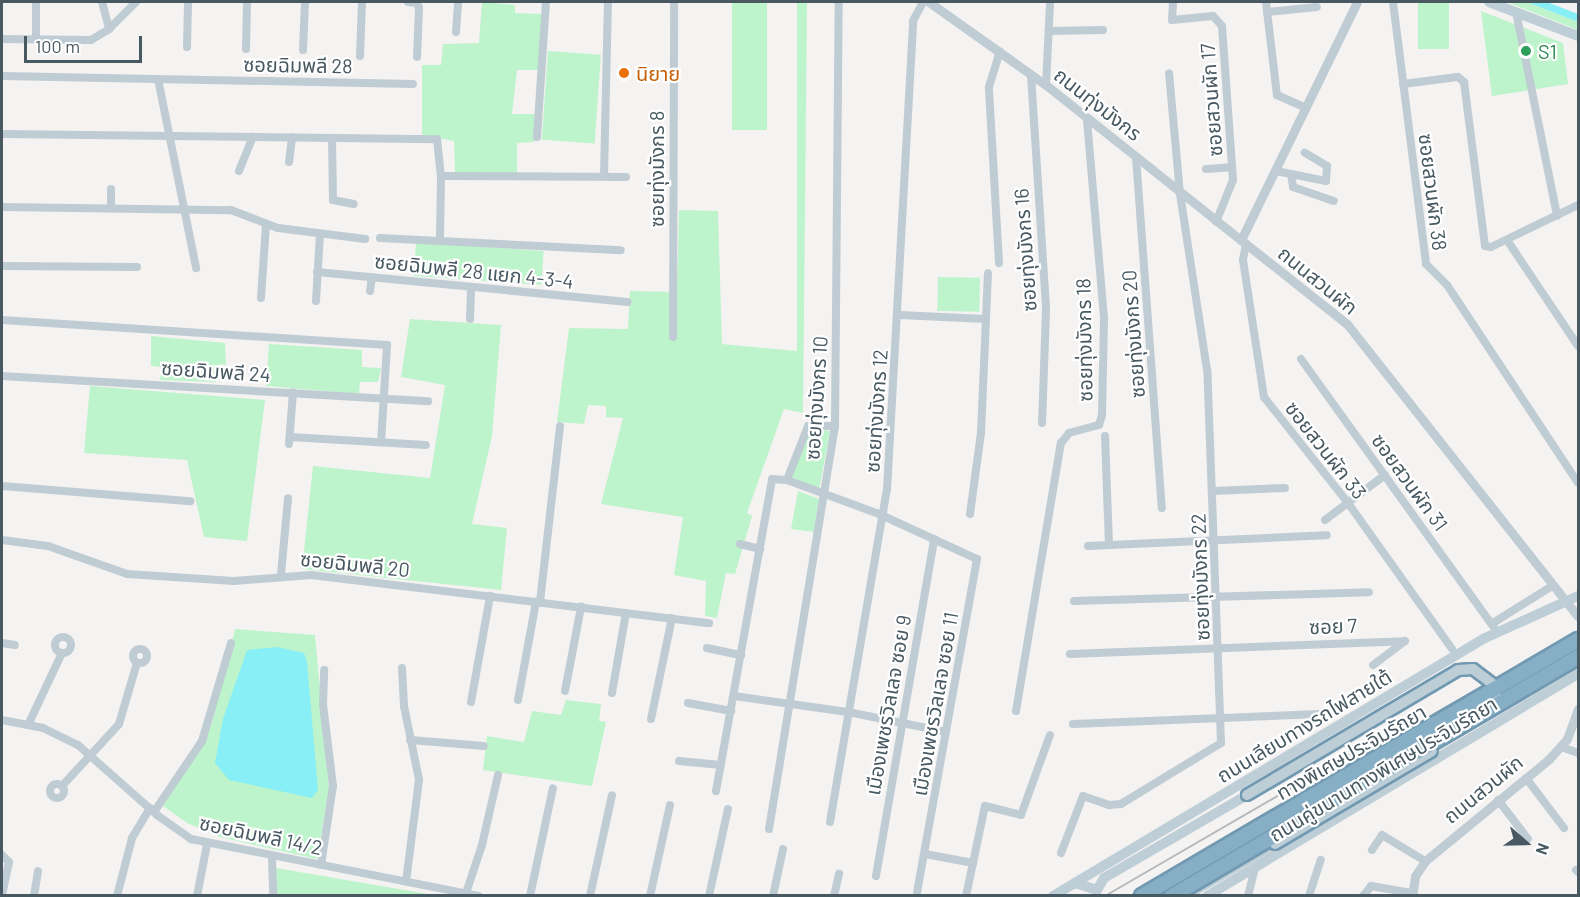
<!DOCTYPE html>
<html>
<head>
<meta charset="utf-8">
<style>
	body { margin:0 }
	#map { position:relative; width:1580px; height:897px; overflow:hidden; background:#f5f2f2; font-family:Barlow,"Noto Sans Thai",sans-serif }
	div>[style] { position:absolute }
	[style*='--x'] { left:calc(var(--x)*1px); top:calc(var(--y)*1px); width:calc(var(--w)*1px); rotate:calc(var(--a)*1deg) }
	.green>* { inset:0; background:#bef4cb; transform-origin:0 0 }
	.water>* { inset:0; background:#87eff5 }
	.minor>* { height:8px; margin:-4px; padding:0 4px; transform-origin:4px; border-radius:4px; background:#bfccd3 }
	.minor>.ring { margin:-4px; padding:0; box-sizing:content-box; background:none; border:8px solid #bfccd3; border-radius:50% }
	.tertiary>* { height:9px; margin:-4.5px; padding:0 4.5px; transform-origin:4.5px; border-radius:4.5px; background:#bfccd3 }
	.secondary>* { height:10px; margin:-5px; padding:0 5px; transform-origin:5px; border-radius:5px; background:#beced7 }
	.rail>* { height:2px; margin:-1px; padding:0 1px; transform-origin:1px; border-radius:1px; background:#b4b9bd }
	.bridges { filter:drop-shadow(2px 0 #7199b1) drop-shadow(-2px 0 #7199b1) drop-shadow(0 2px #7199b1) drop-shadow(0 -2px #7199b1) }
	.secondary-bridge>* { height:10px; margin:-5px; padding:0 5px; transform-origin:5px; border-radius:5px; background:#beced7 }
	.motorway-bridge>* { height:14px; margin:-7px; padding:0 7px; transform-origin:7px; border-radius:7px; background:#86aec5 }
	.dots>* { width:16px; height:16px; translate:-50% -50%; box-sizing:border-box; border:3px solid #fff; border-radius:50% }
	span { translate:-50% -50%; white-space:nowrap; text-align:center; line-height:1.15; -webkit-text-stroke:4.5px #fff; paint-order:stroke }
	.leisure-label { font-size:20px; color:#27864d }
	.left { translate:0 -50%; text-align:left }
	.street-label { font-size:20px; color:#485962 }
	.food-label { font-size:20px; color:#c56008 }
	.frame { position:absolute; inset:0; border:3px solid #485962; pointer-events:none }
	.north { position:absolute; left:1496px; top:813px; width:60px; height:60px; -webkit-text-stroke:4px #fff; paint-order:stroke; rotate:110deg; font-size:16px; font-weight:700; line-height:24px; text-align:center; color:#485962 }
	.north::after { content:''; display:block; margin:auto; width:21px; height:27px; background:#485962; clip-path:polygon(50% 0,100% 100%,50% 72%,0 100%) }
	.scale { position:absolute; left:24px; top:36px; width:118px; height:27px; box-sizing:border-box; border:3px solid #485962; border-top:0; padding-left:8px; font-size:18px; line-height:21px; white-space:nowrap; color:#485962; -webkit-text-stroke:4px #fff; paint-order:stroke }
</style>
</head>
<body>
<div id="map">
	<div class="green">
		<i style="clip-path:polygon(482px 2px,515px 5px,515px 13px,543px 14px,538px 70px,517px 70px,512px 114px,535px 114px,534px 142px,517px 143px,517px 173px,455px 172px,454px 141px,422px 135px,422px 65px,441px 65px,443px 44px,479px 43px)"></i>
		<i style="left:732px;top:2px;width:35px;height:128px"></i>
		<i style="clip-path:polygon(797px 2px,807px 2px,803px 413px,784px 409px,747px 513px,752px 516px,735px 574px,726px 573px,717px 618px,705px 616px,706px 581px,674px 575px,683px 517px,601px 504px,623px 418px,606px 417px,606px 406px,588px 405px,584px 424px,557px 422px,569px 328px,628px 329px,630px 291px,677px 292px,679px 210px,718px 211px,722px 344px,797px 351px)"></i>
		<i style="left:1418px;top:2px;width:31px;height:47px"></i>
		<i style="clip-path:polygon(1507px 2px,1527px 2px,1578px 22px,1578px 30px)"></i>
		<i style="clip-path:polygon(1481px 11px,1563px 43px,1568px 84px,1492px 96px)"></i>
		<i style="left:548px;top:51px;width:53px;height:89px;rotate:4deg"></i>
		<i style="left:416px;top:242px;width:128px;height:34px;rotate:4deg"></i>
		<i style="left:938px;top:277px;width:42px;height:34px;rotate:1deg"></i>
		<i style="clip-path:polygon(410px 319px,501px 325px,492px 436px,472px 524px,507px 528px,501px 590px,302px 569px,313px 466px,430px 478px,445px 385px,401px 377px)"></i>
		<i style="clip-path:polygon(151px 336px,225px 343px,226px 365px,219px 364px,216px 382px,160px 380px,162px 367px,151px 366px)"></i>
		<i style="clip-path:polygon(269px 344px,362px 350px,362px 367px,381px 368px,378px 382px,360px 382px,359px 394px,266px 386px)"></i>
		<i style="clip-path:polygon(90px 386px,265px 400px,247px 541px,204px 537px,187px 460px,84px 453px)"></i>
		<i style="clip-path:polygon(812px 429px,830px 431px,819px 490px,791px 479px,808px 431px)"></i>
		<i style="clip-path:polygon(798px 491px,819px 499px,814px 532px,791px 529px)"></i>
		<i style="clip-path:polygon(235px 629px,315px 635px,329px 788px,317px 859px,220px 837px,187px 823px,163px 806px,211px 726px)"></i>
		<i style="clip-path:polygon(566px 700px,601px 704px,599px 721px,606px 722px,592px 786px,483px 770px,487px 736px,524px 742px,532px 711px,561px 715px)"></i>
		<i style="clip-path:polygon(276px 868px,434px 895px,277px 895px)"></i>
	</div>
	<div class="water">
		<i style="clip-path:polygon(1527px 2px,1547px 2px,1578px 14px,1578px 22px)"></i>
		<i style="clip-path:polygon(277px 647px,304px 653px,307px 662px,318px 790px,312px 798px,229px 780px,215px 763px,223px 719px,247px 650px)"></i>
	</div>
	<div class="minor">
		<i style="--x:36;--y:2;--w:38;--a:90"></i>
		<i style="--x:102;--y:2;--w:28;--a:75"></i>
		<i style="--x:408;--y:2;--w:9;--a:6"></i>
		<i style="--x:417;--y:3;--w:5;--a:68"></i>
		<i style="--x:419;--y:8;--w:49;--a:92.3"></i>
		<i style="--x:1173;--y:2;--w:18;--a:93"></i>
		<i style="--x:1172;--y:20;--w:41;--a:-5.6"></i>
		<i style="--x:1213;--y:16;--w:13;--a:48"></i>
		<i style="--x:1222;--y:26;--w:154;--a:85.9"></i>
		<i style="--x:1233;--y:180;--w:45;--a:112"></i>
		<i style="--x:1266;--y:2;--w:94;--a:83.3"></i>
		<i style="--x:1277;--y:95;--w:32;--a:24"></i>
		<i style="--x:1393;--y:2;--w:264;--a:82.8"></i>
		<i style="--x:1426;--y:264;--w:30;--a:45"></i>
		<i style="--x:1447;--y:285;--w:237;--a:56.5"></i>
		<i style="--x:1267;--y:12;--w:50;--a:-5.7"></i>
		<i style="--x:1516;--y:12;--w:208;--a:78.6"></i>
		<i style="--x:1049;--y:31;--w:54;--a:-1.1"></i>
		<i style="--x:456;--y:32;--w:30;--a:-86"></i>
		<i style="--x:2;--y:39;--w:89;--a:0.6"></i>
		<i style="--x:91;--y:40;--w:21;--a:-31"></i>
		<i style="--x:109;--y:29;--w:38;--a:-45"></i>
		<i style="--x:187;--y:47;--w:45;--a:-88.7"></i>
		<i style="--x:246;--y:49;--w:47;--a:-88.8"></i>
		<i style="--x:303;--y:50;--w:48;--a:-87.6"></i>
		<i style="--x:360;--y:56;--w:54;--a:-87.9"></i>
		<i style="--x:1031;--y:75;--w:235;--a:86.3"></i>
		<i style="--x:1046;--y:310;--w:113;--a:92"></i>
		<i style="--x:2;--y:76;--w:411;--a:1.1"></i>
		<i style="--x:158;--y:79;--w:193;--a:78.6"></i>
		<i style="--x:1403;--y:84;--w:55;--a:-7.3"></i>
		<i style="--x:1458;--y:77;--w:8;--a:40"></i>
		<i style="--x:1464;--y:82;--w:165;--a:82.7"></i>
		<i style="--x:1485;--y:246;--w:6;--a:9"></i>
		<i style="--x:1491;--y:247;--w:97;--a:-25.8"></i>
		<i style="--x:1046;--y:85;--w:83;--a:-87.2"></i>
		<i style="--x:2;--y:134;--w:435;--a:0.7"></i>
		<i style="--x:437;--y:139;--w:37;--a:84"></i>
		<i style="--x:441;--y:176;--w:62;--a:90.9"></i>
		<i style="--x:537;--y:137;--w:135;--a:-86.2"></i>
		<i style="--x:332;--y:138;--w:62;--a:89.1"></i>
		<i style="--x:333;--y:200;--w:21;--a:11"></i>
		<i style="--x:1136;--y:157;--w:352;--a:85.8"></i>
		<i style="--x:289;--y:162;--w:25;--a:-83"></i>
		<i style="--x:1206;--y:169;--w:26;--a:-4"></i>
		<i style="--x:239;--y:171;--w:37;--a:-68"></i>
		<i style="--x:1276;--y:171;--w:51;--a:11.3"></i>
		<i style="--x:1326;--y:181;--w:15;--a:-86"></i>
		<i style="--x:1327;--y:166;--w:26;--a:-149"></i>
		<i style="--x:1291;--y:174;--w:13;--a:81"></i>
		<i style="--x:1293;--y:187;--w:43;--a:18.9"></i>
		<i style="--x:441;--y:176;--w:185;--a:0.3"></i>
		<i style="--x:604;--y:176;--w:174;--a:-88.7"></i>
		<i style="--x:2;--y:207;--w:229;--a:0.8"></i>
		<i style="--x:231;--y:210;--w:50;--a:21"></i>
		<i style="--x:278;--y:228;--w:88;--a:7.2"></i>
		<i style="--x:111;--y:208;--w:19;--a:-90"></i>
		<i style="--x:380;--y:238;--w:241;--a:2.9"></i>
		<i style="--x:1507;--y:240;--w:128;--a:56.2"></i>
		<i style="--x:1246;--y:244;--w:16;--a:101"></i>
		<i style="--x:1243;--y:260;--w:139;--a:81.3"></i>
		<i style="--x:1264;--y:397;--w:135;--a:51.6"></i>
		<i style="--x:1348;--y:503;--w:179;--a:54.5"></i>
		<i style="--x:999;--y:263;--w:176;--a:-93.3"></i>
		<i style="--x:989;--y:87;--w:37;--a:-73"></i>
		<i style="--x:2;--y:266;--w:135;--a:0.4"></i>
		<i style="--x:317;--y:272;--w:312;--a:5.5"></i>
		<i style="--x:370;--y:291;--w:14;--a:-82"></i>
		<i style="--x:261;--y:298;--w:74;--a:-86.1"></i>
		<i style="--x:316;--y:301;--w:67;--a:-86.6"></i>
		<i style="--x:899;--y:315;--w:87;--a:2.6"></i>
		<i style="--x:470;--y:319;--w:32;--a:-88"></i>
		<i style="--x:2;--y:320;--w:386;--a:3.7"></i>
		<i style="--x:387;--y:345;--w:97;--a:93.5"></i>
		<i style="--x:673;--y:337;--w:335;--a:-89.8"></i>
		<i style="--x:1301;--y:359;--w:336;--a:54.3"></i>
		<i style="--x:2;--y:376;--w:427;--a:3.4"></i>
		<i style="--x:1105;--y:436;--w:109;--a:87.9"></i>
		<i style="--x:290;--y:437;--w:136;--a:3.4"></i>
		<i style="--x:289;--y:444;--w:52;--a:-85.6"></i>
		<i style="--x:787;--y:480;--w:58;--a:-68.7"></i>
		<i style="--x:808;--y:426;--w:27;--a:0"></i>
		<i style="--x:2;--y:486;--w:189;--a:4.6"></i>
		<i style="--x:1213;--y:491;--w:72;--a:-2.4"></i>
		<i style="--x:970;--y:514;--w:82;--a:-82.3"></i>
		<i style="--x:981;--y:433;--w:160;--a:-87.5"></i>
		<i style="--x:1325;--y:520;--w:75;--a:-36.9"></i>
		<i style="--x:2;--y:540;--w:46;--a:7.4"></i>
		<i style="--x:48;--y:546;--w:84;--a:19.5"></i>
		<i style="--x:127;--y:574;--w:107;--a:3.7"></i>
		<i style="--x:234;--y:581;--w:77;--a:-4.5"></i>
		<i style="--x:311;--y:575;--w:401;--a:6.9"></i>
		<i style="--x:740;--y:544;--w:21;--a:14"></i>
		<i style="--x:1088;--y:546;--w:239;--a:-2.6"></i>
		<i style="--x:281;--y:574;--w:76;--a:-84.7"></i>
		<i style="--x:1074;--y:601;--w:295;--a:-1.7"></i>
		<i style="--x:540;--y:602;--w:177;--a:-83.5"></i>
		<i style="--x:1493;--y:623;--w:70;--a:-32.1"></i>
		<i class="ring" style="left:55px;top:637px;width:8px;height:8px"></i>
		<i style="--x:2;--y:643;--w:13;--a:9"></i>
		<i style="--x:707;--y:648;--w:35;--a:12"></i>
		<i class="ring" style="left:133px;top:649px;width:6px;height:6px"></i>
		<i style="--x:1070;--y:654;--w:335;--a:-2.2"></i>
		<i style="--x:1405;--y:641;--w:40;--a:143"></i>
		<i style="--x:402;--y:668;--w:38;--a:87"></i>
		<i style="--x:404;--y:706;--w:76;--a:78.5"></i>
		<i style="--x:419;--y:780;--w:102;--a:97.3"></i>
		<i style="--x:565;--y:691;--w:86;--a:-79.2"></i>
		<i style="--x:612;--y:693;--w:81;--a:-80.1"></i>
		<i style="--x:734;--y:696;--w:115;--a:8"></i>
		<i style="--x:848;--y:712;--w:100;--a:11.5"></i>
		<i style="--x:518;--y:700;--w:100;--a:-79.6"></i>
		<i style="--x:471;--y:702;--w:108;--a:-79.8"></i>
		<i style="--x:688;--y:703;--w:44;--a:10.5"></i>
		<i style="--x:1016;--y:711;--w:272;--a:-80.5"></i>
		<i style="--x:1061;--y:443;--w:13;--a:-51"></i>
		<i style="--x:1069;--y:433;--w:31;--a:-15"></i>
		<i style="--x:1099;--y:425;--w:10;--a:-73"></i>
		<i style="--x:1102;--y:415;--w:97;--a:-88.8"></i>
		<i style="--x:1104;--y:318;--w:201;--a:-94.9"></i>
		<i style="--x:651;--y:719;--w:103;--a:-78.3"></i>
		<i style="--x:2;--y:720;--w:42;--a:11"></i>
		<i style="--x:43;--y:728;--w:39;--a:26"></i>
		<i style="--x:78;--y:745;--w:106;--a:41.5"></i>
		<i style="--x:157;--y:815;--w:42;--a:35.2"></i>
		<i style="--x:191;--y:839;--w:293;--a:11.2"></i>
		<i style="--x:29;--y:723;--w:77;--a:-64.8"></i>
		<i style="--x:1073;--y:724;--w:248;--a:-2.3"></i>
		<i style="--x:410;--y:740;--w:74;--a:4.6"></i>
		<i style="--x:1561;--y:747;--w:18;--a:19"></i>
		<i style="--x:679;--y:761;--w:42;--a:5.4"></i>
		<i style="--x:1526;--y:778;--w:63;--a:52.8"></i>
		<i class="ring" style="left:50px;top:784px;width:6px;height:6px"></i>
		<i style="--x:62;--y:786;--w:84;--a:-47.4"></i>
		<i style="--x:119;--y:724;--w:64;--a:-73.6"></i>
		<i style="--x:716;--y:791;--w:317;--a:-79.8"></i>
		<i style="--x:772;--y:479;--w:15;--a:4"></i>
		<i style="--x:787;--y:480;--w:98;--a:20.3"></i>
		<i style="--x:879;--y:514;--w:108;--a:24.7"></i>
		<i style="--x:977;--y:559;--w:339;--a:100.2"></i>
		<i style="--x:1498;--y:800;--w:49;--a:52.4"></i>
		<i style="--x:154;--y:812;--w:86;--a:-55.9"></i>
		<i style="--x:202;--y:741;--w:102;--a:-73.5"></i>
		<i style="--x:830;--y:822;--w:337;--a:-80.3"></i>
		<i style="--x:887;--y:490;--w:470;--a:-86.8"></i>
		<i style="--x:913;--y:21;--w:21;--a:-62"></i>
		<i style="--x:769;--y:829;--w:408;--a:-80.7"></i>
		<i style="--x:835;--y:426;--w:424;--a:-89.5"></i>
		<i style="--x:1372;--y:850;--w:18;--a:-56"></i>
		<i style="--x:1382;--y:835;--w:50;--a:31.2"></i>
		<i style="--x:1061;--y:853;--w:61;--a:-68.9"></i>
		<i style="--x:1083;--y:796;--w:28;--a:19"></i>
		<i style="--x:1109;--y:805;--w:12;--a:-5"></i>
		<i style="--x:1121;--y:804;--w:117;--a:-31.4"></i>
		<i style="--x:1221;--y:743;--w:373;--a:-92.1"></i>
		<i style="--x:1207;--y:370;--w:178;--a:-98.7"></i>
		<i style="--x:1180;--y:194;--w:121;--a:-95.2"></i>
		<i style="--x:925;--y:854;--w:49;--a:10.6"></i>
		<i style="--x:2;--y:855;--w:10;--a:45"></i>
		<i style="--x:9;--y:862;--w:35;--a:102"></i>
		<i style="--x:272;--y:858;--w:38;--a:88"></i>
		<i style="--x:321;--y:865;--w:80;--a:-81.4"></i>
		<i style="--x:333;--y:786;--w:82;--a:-97"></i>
		<i style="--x:323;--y:705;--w:35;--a:-88"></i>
		<i style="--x:1576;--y:870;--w:3;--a:45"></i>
		<i style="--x:876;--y:876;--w:342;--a:-80.2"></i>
		<i style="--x:34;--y:896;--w:25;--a:-81"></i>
		<i style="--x:117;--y:896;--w:60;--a:-75.5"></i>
		<i style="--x:132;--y:838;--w:35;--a:-59"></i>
		<i style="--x:197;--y:896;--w:53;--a:-79.1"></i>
		<i style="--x:465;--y:896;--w:54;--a:-71.6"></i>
		<i style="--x:482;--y:845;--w:72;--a:-77.1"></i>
		<i style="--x:530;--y:896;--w:110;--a:-78"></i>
		<i style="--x:590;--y:896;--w:103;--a:-77.7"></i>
		<i style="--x:650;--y:896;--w:93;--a:-77.6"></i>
		<i style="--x:709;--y:896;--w:89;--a:-77.7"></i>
		<i style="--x:773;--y:896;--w:48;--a:-78"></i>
		<i style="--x:834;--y:896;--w:23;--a:-77"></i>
		<i style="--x:966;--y:896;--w:92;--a:-78.1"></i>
		<i style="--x:985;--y:806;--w:37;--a:14"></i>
		<i style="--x:1021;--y:815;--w:85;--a:-70.1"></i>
		<i style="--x:1248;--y:896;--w:30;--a:-76"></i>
		<i style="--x:1309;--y:896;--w:38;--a:-72"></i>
		<i style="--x:1363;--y:896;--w:13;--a:-51"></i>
		<i style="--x:1371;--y:886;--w:41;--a:9.9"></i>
	</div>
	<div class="tertiary">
		<i style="--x:929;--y:2;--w:143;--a:35.4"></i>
		<i style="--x:1046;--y:85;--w:249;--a:38.5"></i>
		<i style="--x:1357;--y:2;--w:265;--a:116"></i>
		<i style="--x:1241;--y:240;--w:135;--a:38.4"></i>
		<i style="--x:1347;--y:324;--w:372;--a:51.7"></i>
		<i style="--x:1412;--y:896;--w:20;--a:-81"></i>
		<i style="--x:1415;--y:876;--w:18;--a:-56"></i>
		<i style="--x:1425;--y:861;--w:161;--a:-39.4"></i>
		<i style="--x:1549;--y:759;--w:27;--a:-48"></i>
		<i style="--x:1567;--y:739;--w:32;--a:-70"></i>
	</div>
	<div class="secondary">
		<i style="--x:1489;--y:2;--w:95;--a:20.9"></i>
		<i style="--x:1075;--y:883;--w:23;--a:18"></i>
		<i style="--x:1097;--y:890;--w:14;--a:-60"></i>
		<i style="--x:1104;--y:878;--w:165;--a:-30.1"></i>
		<i style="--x:1194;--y:891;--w:94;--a:-30.1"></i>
		<i style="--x:1053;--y:896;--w:503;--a:-30.85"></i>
		<i style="--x:1485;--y:638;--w:102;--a:-24.3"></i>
		<i style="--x:1207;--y:896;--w:432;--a:-30.9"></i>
	</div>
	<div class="rail">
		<i style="--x:1326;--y:787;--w:73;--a:-25.9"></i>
		<i style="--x:1392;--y:755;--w:215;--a:-29.9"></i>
		<i style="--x:1105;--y:896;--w:291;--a:-30.1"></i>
		<i style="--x:1130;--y:896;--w:360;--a:-30.9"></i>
		<i style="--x:1439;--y:711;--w:159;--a:-29.3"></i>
	</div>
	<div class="bridges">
		<div class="secondary-bridge">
			<i style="--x:1247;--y:795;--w:245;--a:-30.6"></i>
			<i style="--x:1458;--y:670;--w:15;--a:-4"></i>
			<i style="--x:1473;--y:669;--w:26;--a:37"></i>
			<i style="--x:1494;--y:685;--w:11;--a:80"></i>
			<i style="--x:1496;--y:696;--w:15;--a:110"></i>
			<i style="--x:1275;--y:844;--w:182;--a:-30.6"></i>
		</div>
		<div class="motorway-bridge">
			<i style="--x:1142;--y:896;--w:506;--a:-30.42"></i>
			<i style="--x:1172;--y:896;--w:471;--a:-30.5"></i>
		</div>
	</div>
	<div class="dots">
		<i style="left:1526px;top:51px;background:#2e9e5b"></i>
		<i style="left:624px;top:73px;background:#e8710a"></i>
	</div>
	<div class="leisure-label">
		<span class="left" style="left:1538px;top:51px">S1</span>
	</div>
	<div class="street-label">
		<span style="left:298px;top:65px;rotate:1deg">ซอยฉิมพลี 28</span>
		<span style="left:1211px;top:100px;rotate:-94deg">ซอยสวนผัก 17</span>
		<span style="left:1098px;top:104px;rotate:38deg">ถนนทุ่งมังกร</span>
		<span style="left:656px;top:169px;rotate:-90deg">ซอยทุ่งมังกร 8</span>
		<span style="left:1433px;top:192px;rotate:83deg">ซอยสวนผัก 38</span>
		<span style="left:1025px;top:250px;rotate:-94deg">ซอยทุ่งมังกร 16</span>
		<span style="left:474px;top:271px;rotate:6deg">ซอยฉิมพลี 28 แยก 4-3-4</span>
		<span style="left:1318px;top:280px;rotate:39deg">ถนนสวนผัก</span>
		<span style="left:1133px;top:334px;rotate:-94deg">ซอยทุ่งมังกร 20</span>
		<span style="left:1084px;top:340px;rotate:-91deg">ซอยทุ่งมังกร 18</span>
		<span style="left:216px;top:371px;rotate:4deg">ซอยฉิมพลี 24</span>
		<span style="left:816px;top:398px;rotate:-86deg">ซอยทุ่งมังกร 10</span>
		<span style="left:876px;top:411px;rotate:-86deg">ซอยทุ่งมังกร 12</span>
		<span style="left:1326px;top:450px;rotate:52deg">ซอยสวนผัก 33</span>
		<span style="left:1410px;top:482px;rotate:54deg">ซอยสวนผัก 31</span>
		<span style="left:355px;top:564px;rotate:6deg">ซอยฉิมพลี 20</span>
		<span style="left:1200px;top:577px;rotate:-92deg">ซอยทุ่งมังกร 22</span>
		<span style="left:1333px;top:626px;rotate:-2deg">ซอย 7</span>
		<span style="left:935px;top:704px;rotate:-80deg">เมืองเพชรวิลเลจ ซอย 11</span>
		<span style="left:888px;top:705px;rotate:-80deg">เมืองเพชรวิลเลจ ซอย 9</span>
		<span style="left:1304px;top:726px;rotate:-31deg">ถนนเลียบทางรถไฟสายใต้</span>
		<span style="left:1351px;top:752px;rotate:-30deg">ทางพิเศษประจิมรัถยา</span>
		<span style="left:1383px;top:769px;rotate:-31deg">ถนนคู่ขนานทางพิเศษประจิมรัถยา</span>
		<span style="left:1483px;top:789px;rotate:-39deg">ถนนสวนผัก</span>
		<span style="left:261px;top:835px;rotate:12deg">ซอยฉิมพลี 14/2</span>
	</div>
	<div class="food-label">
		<span class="left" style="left:636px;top:73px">นิยาย</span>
	</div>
	<div class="frame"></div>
	<div class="north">N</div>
	<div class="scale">100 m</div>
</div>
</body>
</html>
